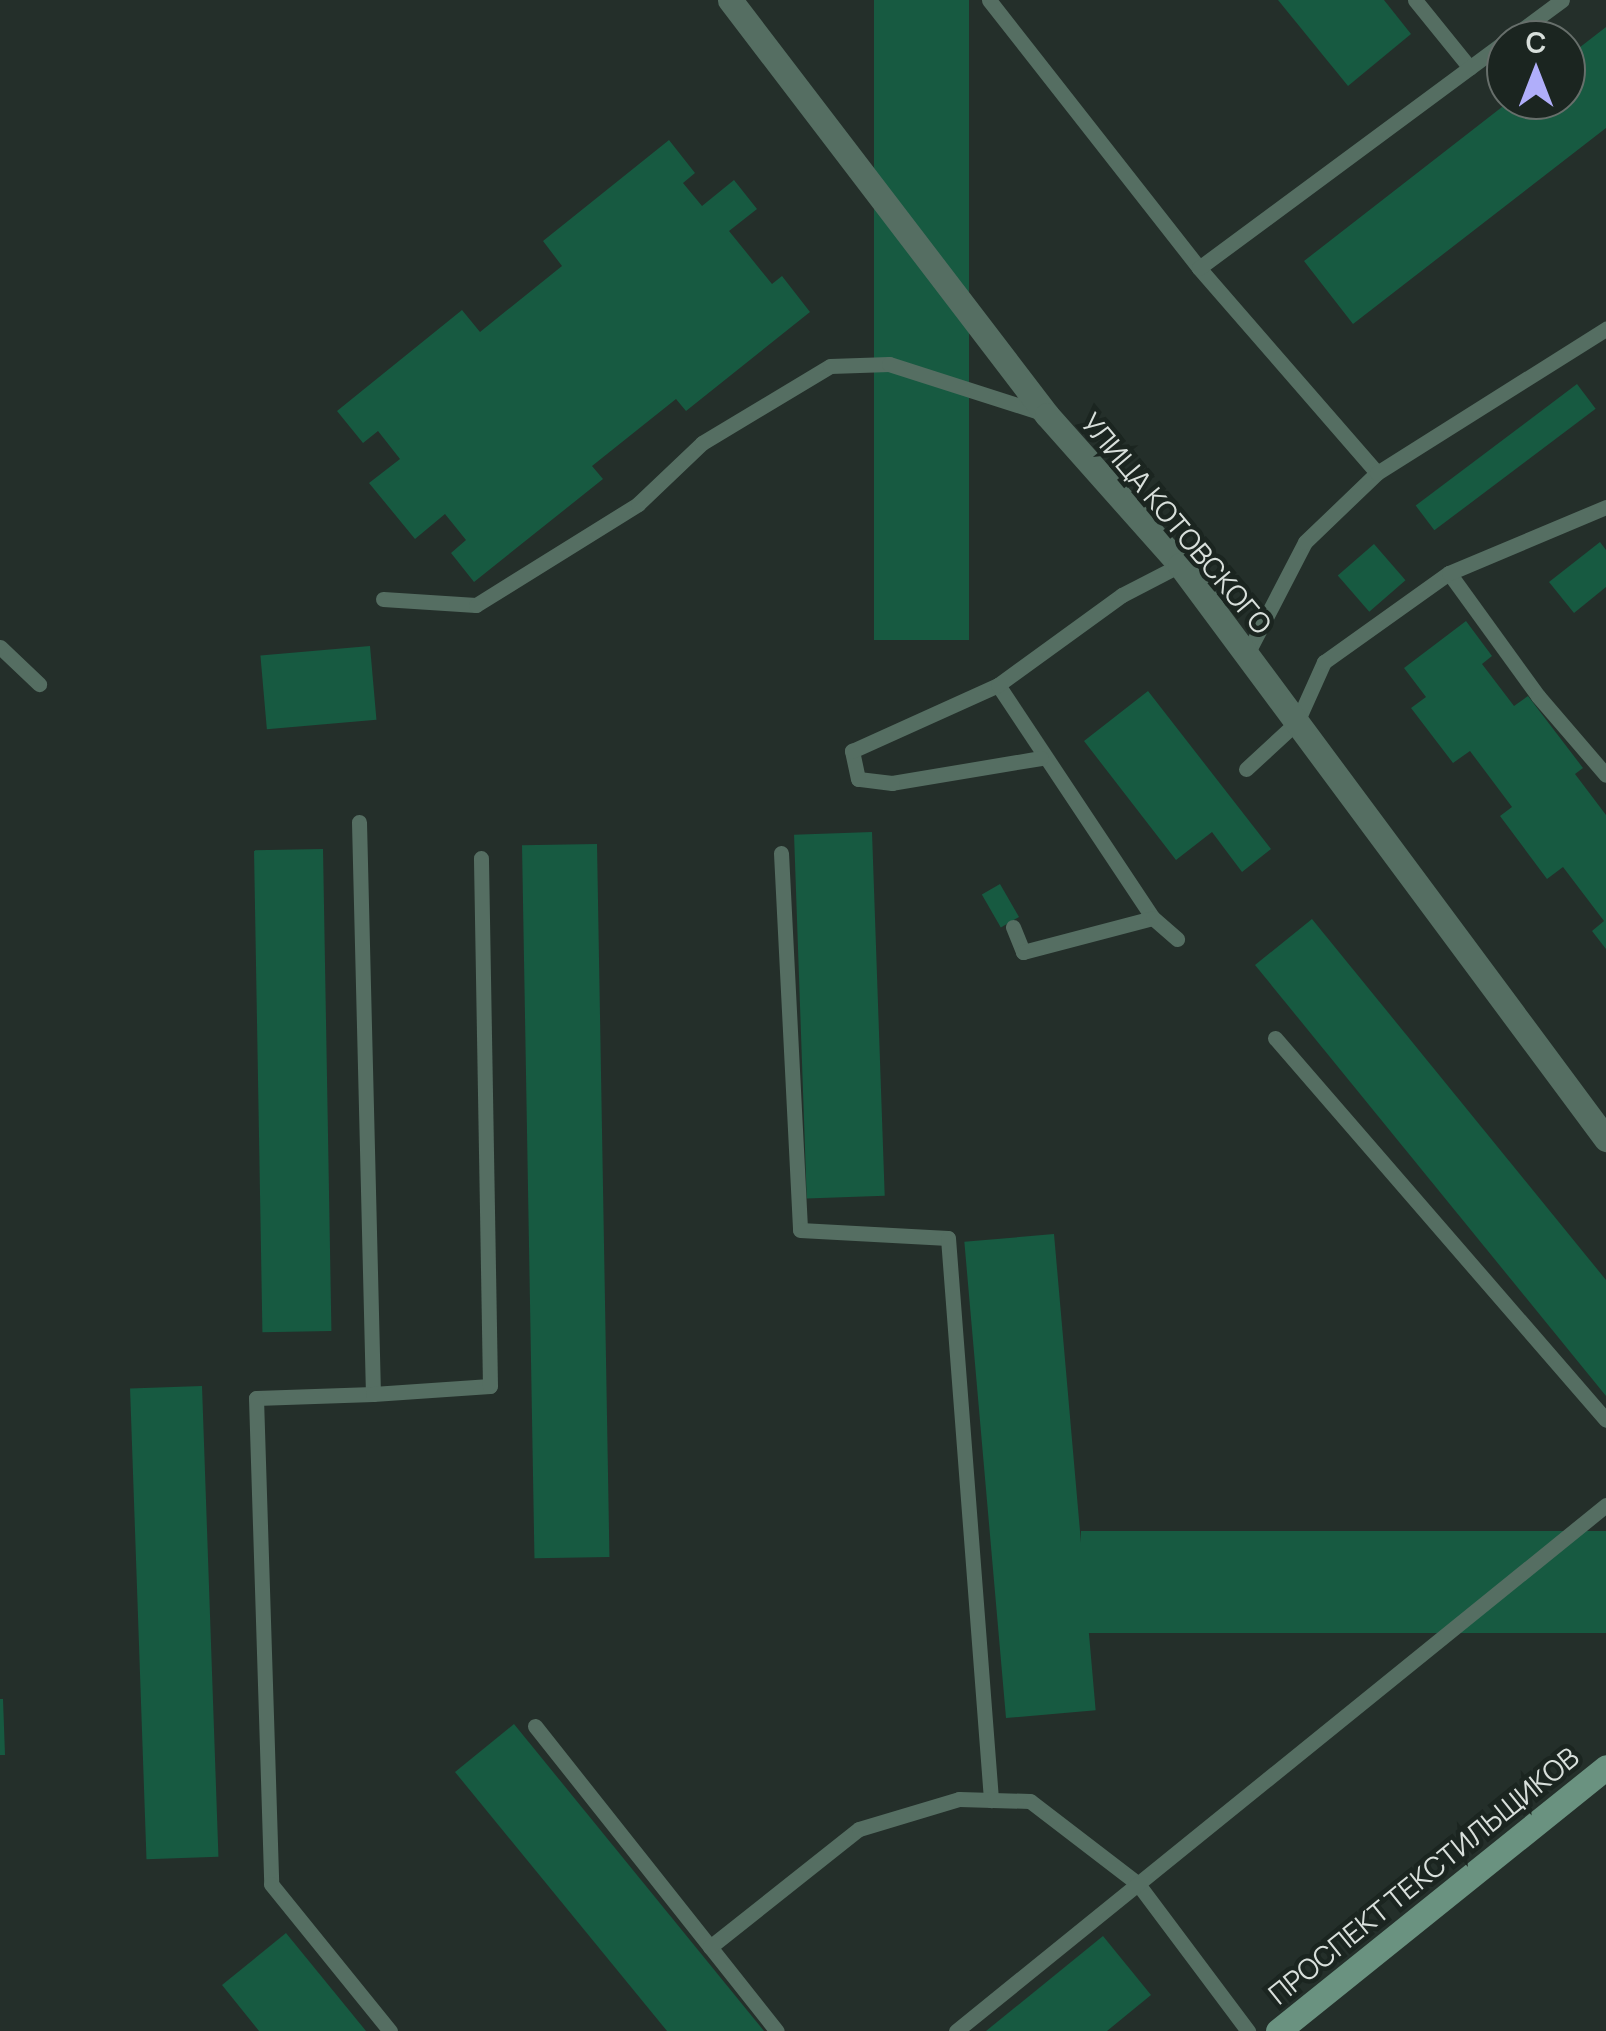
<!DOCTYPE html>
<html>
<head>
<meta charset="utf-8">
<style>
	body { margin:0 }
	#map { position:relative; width:1606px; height:2031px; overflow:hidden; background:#242f2a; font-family:Manrope,sans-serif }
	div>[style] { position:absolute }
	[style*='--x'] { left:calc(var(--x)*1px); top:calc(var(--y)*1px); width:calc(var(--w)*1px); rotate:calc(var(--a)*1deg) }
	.building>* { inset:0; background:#175a41; transform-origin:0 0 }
	.lane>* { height:15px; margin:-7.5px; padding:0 7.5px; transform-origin:7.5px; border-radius:7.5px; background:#556e62 }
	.street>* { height:25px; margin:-12.5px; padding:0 12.5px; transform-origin:12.5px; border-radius:12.5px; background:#556e62 }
	.secondary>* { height:25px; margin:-12.5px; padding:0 12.5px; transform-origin:12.5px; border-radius:12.5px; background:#6a9280 }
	span { translate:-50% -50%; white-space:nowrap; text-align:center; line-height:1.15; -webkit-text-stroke:9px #1b2520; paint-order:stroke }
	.street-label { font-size:28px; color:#d8dfdb }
	.north { position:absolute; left:1486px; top:20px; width:100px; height:100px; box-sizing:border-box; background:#1b2520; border:2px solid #676f6b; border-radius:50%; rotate:0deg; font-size:28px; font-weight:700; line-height:40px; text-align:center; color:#d8dfdb }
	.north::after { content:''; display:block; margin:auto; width:35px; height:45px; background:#b0aefa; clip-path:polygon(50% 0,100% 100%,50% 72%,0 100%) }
</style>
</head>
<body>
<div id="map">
	<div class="building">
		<i style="left:874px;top:0;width:95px;height:640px"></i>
		<i style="clip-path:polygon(1278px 0,1384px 0,1411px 34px,1348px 86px)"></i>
		<i style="clip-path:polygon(1606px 27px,1606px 128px,1353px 324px,1304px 261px,1511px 100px,1566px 100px,1566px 58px)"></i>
		<i style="clip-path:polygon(669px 140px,695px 173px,683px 183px,702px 206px,734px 180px,757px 209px,729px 231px,772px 284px,782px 276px,810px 312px,686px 411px,676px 399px,592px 466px,603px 479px,474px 582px,451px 553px,466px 540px,445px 514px,415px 539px,369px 483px,400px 459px,378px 431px,363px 443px,337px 411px,462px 310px,480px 332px,562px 266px,543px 241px)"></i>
		<i style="left:1577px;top:384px;width:31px;height:202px;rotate:53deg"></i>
		<i style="clip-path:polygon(1600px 542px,1606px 550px,1606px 587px,1574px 613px,1549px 582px)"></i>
		<i style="left:1374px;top:544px;width:48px;height:48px;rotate:49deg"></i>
		<i style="clip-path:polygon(1466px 621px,1492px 656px,1482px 664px,1514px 706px,1528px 696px,1583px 768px,1575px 774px,1606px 815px,1606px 949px,1592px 931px,1604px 921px,1563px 867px,1547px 879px,1500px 816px,1512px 807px,1470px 751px,1453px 763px,1411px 708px,1426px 697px,1404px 668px)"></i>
		<i style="left:370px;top:646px;width:74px;height:110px;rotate:85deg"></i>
		<i style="clip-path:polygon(1148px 691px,1271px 849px,1242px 872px,1212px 832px,1176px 860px,1084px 741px)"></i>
		<i style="left:872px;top:832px;width:364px;height:78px;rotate:88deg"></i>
		<i style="left:597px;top:844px;width:713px;height:75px;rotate:89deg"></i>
		<i style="left:323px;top:849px;width:482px;height:69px;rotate:89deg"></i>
		<i style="left:1000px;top:884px;width:38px;height:21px;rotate:60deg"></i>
		<i style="clip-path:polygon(1312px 919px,1606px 1280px,1606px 1396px,1255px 965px)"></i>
		<i style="left:1054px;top:1234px;width:478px;height:90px;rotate:85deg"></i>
		<i style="left:202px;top:1386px;width:471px;height:72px;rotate:88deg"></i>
		<i style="left:1606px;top:1531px;width:102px;height:525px;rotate:90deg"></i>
		<i style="clip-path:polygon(0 1699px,3px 1699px,5px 1755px,0 1755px)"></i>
		<i style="clip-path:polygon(514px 1724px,764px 2031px,667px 2031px,455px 1772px)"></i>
		<i style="clip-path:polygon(286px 1933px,366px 2031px,259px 2031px,222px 1985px)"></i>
		<i style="clip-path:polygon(1103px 1936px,1151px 1995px,1107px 2031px,986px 2031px)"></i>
	</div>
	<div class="lane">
		<i style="--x:989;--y:0;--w:340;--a:51.9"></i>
		<i style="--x:1199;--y:268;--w:271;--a:49"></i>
		<i style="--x:1415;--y:0;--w:87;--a:51"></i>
		<i style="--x:1508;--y:40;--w:67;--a:-36.5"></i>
		<i style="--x:1199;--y:268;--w:382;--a:-36.5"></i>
		<i style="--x:1449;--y:573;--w:152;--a:54.1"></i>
		<i style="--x:1538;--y:696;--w:104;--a:49.3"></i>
		<i style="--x:383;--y:599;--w:93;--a:3.7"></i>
		<i style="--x:476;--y:605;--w:191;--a:-31.9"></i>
		<i style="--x:638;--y:504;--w:88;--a:-43.6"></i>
		<i style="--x:702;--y:443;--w:149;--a:-31"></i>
		<i style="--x:830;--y:366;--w:59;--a:-1.9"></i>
		<i style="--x:889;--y:364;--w:162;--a:17.7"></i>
		<i style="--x:0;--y:647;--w:54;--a:43.5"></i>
		<i style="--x:1247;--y:654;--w:126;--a:-62.6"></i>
		<i style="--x:1305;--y:542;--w:100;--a:-43.8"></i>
		<i style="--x:1377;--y:473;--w:271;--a:-32.2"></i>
		<i style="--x:998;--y:685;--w:280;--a:56.4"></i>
		<i style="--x:1041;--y:758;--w:151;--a:170.5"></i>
		<i style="--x:892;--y:783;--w:34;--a:-173"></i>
		<i style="--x:858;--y:779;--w:29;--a:-102"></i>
		<i style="--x:852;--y:751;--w:160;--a:-24.3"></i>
		<i style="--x:998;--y:685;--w:153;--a:-36"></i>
		<i style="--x:1122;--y:595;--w:65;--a:-27.3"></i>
		<i style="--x:1246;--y:769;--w:69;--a:-42.7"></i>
		<i style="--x:1297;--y:722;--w:66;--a:-65.8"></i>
		<i style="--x:1324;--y:662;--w:153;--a:-35.5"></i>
		<i style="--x:1449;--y:573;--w:170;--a:-22.8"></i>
		<i style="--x:359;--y:822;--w:572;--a:88.6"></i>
		<i style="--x:373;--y:1394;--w:117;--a:178"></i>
		<i style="--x:256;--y:1398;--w:486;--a:88.2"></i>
		<i style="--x:271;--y:1884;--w:189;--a:51"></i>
		<i style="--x:781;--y:853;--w:377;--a:87.1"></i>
		<i style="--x:800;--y:1230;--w:148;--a:3.1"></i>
		<i style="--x:948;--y:1238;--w:564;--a:85.62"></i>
		<i style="--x:1013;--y:927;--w:27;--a:68"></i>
		<i style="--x:1023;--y:952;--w:134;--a:-14.7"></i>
		<i style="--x:1153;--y:918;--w:32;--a:41"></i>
		<i style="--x:1275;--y:1038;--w:505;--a:49.09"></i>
		<i style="--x:373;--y:1394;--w:117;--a:-3.9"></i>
		<i style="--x:490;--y:1386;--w:528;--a:-90.98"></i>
		<i style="--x:535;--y:1726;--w:389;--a:51.6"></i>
		<i style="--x:710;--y:1947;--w:190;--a:-38.4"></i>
		<i style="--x:859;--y:1829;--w:104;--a:-16.7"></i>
		<i style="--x:959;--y:1799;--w:71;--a:1.6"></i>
		<i style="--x:1030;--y:1801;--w:136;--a:37.5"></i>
		<i style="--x:1138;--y:1884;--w:184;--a:53.2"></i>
		<i style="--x:956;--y:2031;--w:836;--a:-38.98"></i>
	</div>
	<div class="street">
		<i style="--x:730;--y:0;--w:522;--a:52.63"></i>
		<i style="--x:1047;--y:415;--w:200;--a:48.4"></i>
		<i style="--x:1180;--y:565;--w:715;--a:53.42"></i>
	</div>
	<div class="secondary">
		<i style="--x:1278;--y:2031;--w:421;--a:-38.8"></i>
	</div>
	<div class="street-label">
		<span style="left:1177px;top:523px;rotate:50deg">УЛИЦА КОТОВСКОГО</span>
		<span style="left:1423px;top:1875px;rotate:-39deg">ПРОСПЕКТ ТЕКСТИЛЬЩИКОВ</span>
	</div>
	<div class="north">С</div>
</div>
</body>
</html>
